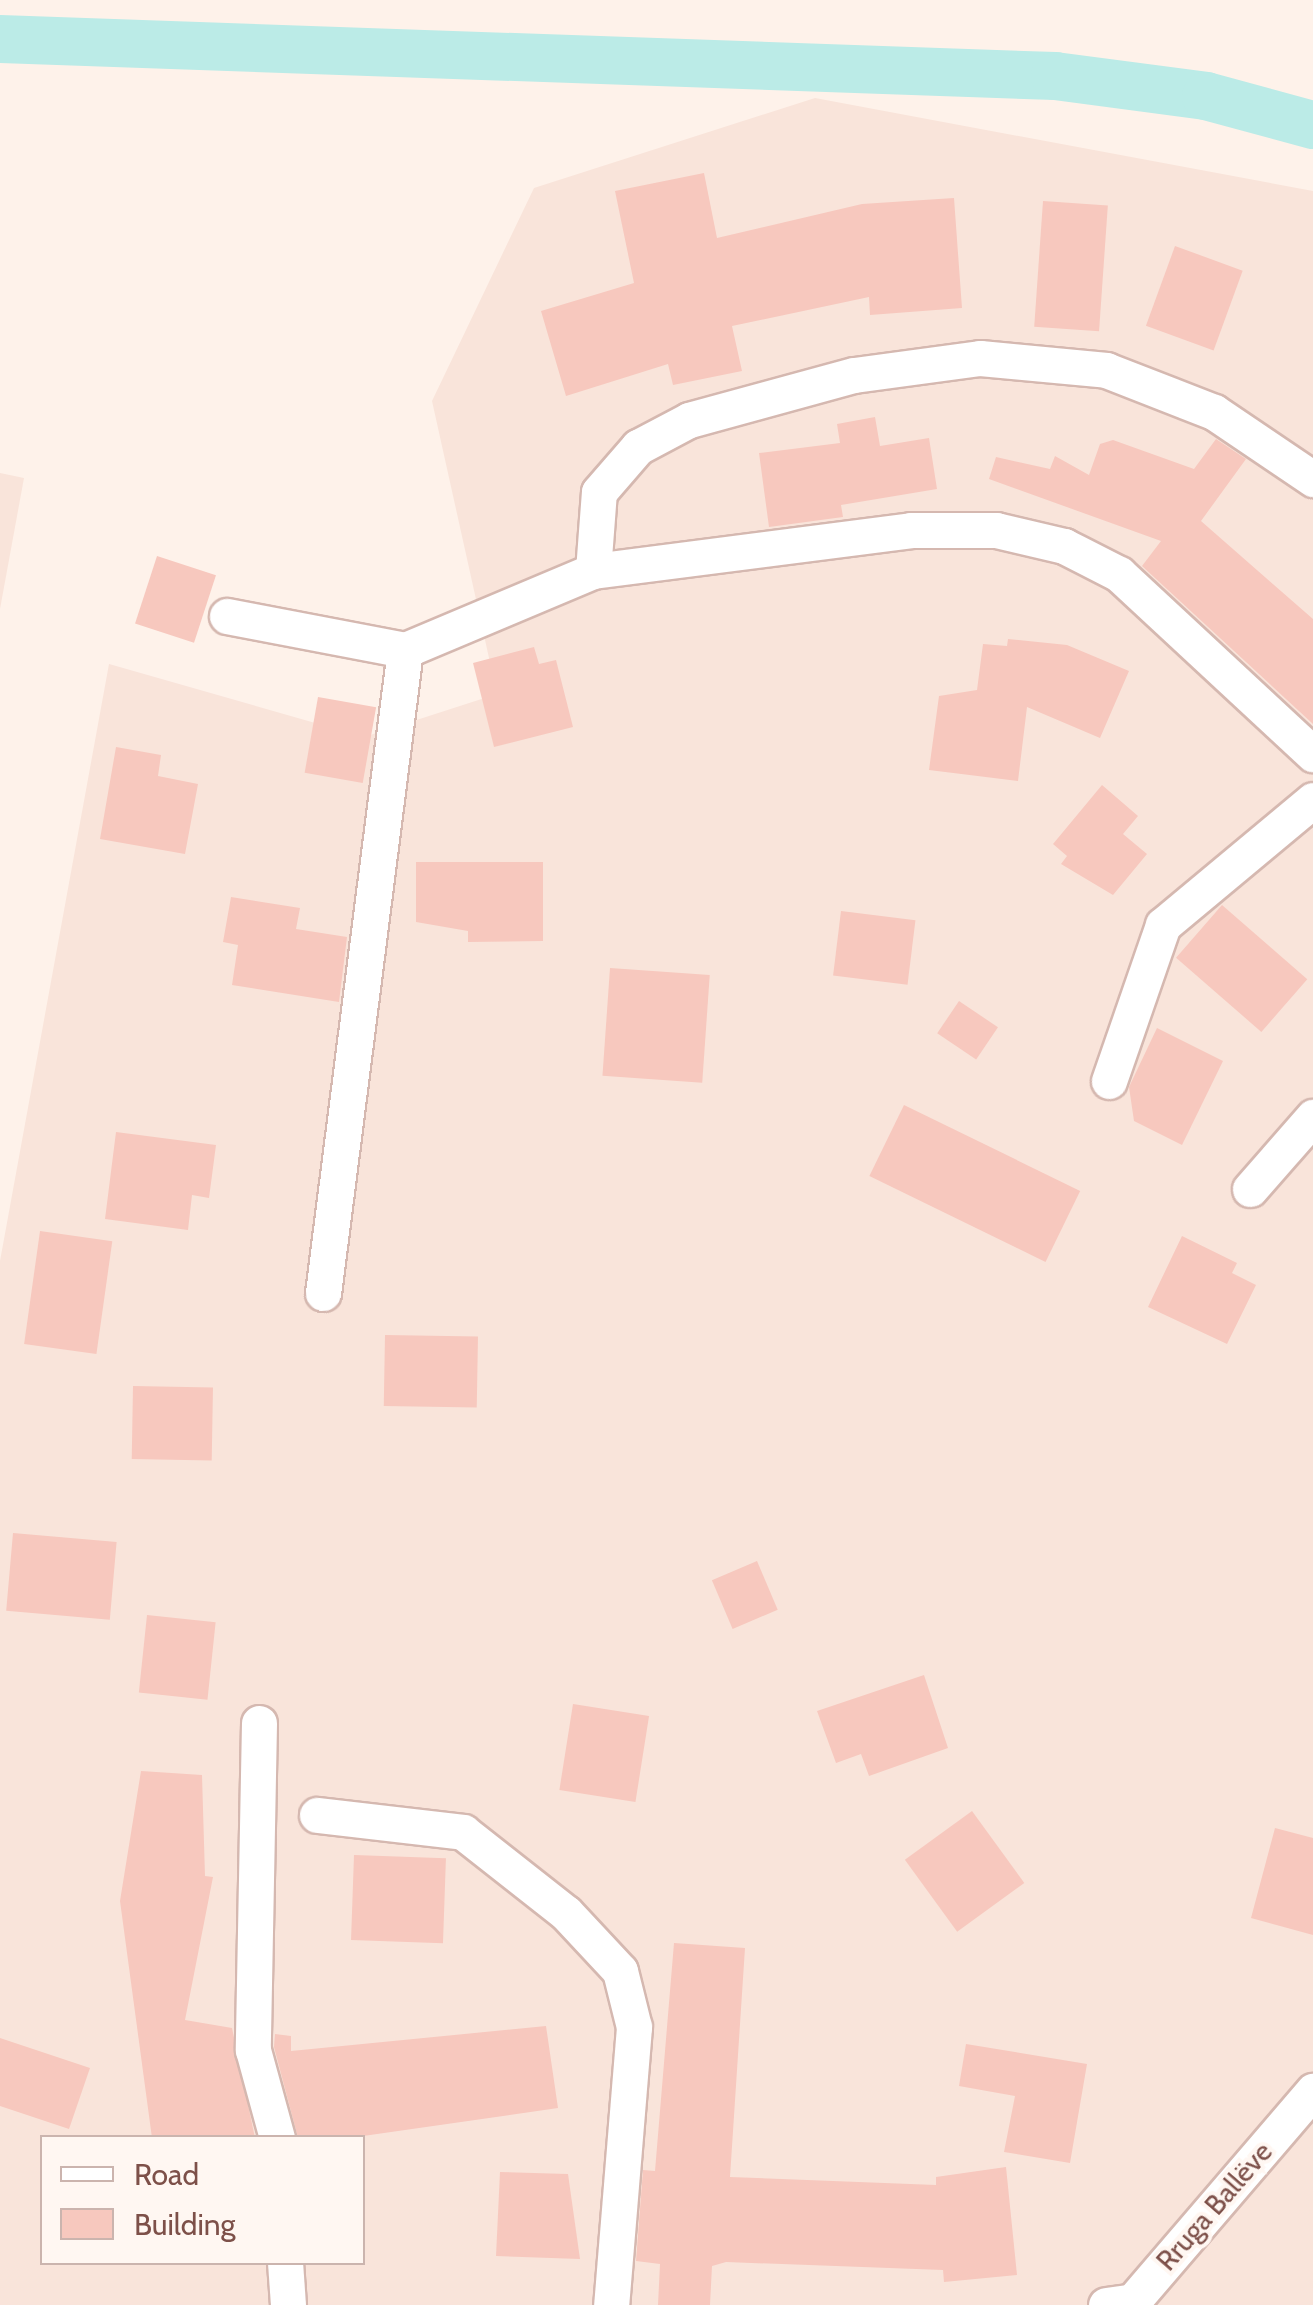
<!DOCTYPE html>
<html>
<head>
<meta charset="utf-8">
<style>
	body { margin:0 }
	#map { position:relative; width:1313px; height:2305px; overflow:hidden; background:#fef2ea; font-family:Cabin,sans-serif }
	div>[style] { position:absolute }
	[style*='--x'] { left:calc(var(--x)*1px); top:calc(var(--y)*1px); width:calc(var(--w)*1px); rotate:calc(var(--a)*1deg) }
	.residential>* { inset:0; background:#f9e4da }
	.canal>* { height:48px; margin:-24px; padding:0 24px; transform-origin:24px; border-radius:24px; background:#bbebe7 }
	.building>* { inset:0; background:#f7c8be; transform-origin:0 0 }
	.roads { filter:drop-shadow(2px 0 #d5b8b0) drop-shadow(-2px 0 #d5b8b0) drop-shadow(0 2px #d5b8b0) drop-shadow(0 -2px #d5b8b0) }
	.street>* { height:35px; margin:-17.5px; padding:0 17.5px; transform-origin:17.5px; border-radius:17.5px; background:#fff }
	span { translate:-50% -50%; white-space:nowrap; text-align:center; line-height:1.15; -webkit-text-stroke:8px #fff7f2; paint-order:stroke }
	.street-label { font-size:28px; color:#7d5049 }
	.legend { position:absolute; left:40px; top:2135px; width:325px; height:130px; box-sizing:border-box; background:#fff7f2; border:2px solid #cbb4ae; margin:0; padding:12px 18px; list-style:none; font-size:30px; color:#7d5049 }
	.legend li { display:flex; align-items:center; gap:20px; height:50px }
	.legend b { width:50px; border:2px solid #cbb4ae }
</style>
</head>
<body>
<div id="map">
	<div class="residential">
		<i style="clip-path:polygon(evenodd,815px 98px,1313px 191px,1313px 2305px,0 2305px,0 1261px,109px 664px,364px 737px,497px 694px,432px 401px,534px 188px,815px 98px,42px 2138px,362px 2138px,362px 2262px,42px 2262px,42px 2138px)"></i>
		<i style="clip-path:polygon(0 473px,24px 478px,0 609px)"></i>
	</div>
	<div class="canal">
		<i style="--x:0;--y:39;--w:1056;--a:2.01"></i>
		<i style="--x:1055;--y:76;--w:152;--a:7.5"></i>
		<i style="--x:1206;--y:96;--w:111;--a:15.2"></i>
	</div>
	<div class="building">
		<i style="clip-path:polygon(704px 173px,717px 238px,862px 204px,954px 198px,962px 308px,870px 315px,869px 297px,732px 326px,742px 371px,673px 385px,668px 364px,566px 396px,541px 311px,634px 283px,615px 191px)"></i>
		<i style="left:1043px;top:201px;width:65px;height:126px;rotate:4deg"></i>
		<i style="left:1175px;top:246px;width:72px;height:85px;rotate:20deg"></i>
		<i style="clip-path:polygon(875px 417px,880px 446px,929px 438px,937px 489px,841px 505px,843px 517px,769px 527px,759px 453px,840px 443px,837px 424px)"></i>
		<i style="clip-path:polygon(1216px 439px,1246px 459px,1201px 521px,1313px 619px,1313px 724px,1142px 566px,1161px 541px,989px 479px,996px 457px,1050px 469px,1055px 456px,1089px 475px,1100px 444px,1113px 440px,1194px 469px)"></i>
		<i style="left:157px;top:556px;width:62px;height:71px;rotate:18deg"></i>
		<i style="clip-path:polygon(1008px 639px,1067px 645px,1129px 671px,1100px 738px,1027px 707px,1018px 781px,929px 770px,939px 696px,977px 690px,983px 644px,1007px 646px)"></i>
		<i style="clip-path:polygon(534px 647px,539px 664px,556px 660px,573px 727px,494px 747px,473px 663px)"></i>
		<i style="left:318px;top:697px;width:59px;height:77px;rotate:10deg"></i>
		<i style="clip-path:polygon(116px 747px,161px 755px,158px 776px,198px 784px,185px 854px,100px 839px)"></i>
		<i style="clip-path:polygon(1102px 785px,1138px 816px,1123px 834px,1147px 854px,1113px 895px,1061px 864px,1067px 856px,1053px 844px)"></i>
		<i style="clip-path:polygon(416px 862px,543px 862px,543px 941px,468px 942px,468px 931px,416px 922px)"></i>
		<i style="clip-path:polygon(231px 897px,300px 908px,296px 929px,347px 937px,339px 1002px,232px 985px,238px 945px,223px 942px)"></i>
		<i style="left:1222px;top:905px;width:113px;height:70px;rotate:41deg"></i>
		<i style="left:841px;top:911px;width:75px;height:65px;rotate:7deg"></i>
		<i style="left:610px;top:968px;width:100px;height:108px;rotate:4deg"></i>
		<i style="left:959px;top:1001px;width:47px;height:39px;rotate:34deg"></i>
		<i style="clip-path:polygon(1157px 1028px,1223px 1061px,1182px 1145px,1134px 1121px,1129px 1087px)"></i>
		<i style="left:904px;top:1105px;width:196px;height:79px;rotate:26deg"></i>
		<i style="clip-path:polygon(116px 1132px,216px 1145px,209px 1198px,192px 1195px,188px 1230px,105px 1219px)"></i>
		<i style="left:40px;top:1231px;width:73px;height:114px;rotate:8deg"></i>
		<i style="clip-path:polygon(1182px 1236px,1237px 1263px,1232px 1273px,1256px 1285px,1227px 1344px,1148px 1307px)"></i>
		<i style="left:385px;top:1335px;width:93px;height:71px;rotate:1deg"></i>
		<i style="left:133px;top:1386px;width:80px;height:73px;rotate:1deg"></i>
		<i style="left:13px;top:1533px;width:104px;height:78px;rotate:5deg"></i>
		<i style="left:757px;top:1561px;width:53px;height:49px;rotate:67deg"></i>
		<i style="left:147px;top:1615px;width:69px;height:78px;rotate:6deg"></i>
		<i style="clip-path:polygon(924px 1675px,948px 1748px,869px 1776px,861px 1754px,836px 1763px,817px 1711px)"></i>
		<i style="left:573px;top:1704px;width:77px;height:87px;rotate:9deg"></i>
		<i style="clip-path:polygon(141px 1771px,202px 1775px,205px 1876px,213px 1877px,185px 2020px,232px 2028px,255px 2138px,152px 2138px,120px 1901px)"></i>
		<i style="left:972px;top:1811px;width:89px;height:83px;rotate:54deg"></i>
		<i style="clip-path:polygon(1275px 1828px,1313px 1838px,1313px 1935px,1251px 1918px)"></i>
		<i style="left:354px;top:1855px;width:92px;height:85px;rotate:2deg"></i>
		<i style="clip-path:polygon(674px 1943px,745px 1948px,730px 2177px,936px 2185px,936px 2177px,1006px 2167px,1017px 2275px,944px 2282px,943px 2270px,726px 2262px,712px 2266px,710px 2305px,658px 2305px,660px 2264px,636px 2261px,643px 2170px,655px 2171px)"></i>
		<i style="clip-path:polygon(546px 2026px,558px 2108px,349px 2138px,298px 2138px,274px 2047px,275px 2034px,291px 2036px,291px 2051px)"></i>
		<i style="clip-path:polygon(0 2038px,90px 2068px,69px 2129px,0 2106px)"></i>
		<i style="clip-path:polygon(966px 2044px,1087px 2064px,1070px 2163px,1004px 2152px,1015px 2096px,959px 2086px)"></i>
		<i style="clip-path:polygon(500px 2172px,568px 2174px,580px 2259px,496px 2256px)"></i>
	</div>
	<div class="roads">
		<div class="street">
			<i style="--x:593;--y:571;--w:79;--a:-85.7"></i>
			<i style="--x:599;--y:492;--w:60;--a:-49.1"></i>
			<i style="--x:638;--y:447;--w:58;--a:-27.9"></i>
			<i style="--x:689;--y:420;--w:171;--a:-15.3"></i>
			<i style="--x:854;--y:375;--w:127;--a:-7.7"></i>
			<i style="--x:980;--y:358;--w:127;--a:5.4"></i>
			<i style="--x:1106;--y:370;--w:116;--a:21.3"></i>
			<i style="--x:1214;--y:412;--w:120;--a:34.1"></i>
			<i style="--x:227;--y:616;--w:181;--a:10.8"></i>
			<i style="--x:1109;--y:1081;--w:165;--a:-70.9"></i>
			<i style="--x:1163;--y:925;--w:195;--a:-39.8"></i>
			<i style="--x:1250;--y:1189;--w:96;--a:-48.8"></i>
			<i style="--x:323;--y:1293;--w:648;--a:-82.73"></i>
			<i style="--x:405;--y:650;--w:204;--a:-22.8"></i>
			<i style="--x:593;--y:571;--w:321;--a:-7.3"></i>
			<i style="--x:911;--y:530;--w:85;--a:0"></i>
			<i style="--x:996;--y:530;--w:70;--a:13.2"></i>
			<i style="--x:1064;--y:546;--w:62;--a:27"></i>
			<i style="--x:1119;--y:574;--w:265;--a:42.9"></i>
			<i style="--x:259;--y:1723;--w:327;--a:91.1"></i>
			<i style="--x:253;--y:2050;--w:91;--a:74.7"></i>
			<i style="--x:317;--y:1815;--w:147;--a:6.6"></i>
			<i style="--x:463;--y:1832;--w:131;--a:38.2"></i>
			<i style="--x:566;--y:1913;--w:79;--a:47"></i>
			<i style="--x:620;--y:1971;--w:58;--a:76"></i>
			<i style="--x:634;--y:2027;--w:279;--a:94.7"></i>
			<i style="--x:285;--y:2262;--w:43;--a:86"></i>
			<i style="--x:1106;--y:2305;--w:27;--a:-8"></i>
			<i style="--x:1133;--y:2301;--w:277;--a:-49.4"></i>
		</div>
	</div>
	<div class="street-label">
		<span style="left:1214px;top:2206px;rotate:-49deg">Rruga Ballëve</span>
	</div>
	<ul class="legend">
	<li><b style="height:12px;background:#fff"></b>Road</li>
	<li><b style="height:28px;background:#f7c8be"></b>Building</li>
	</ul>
</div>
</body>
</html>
